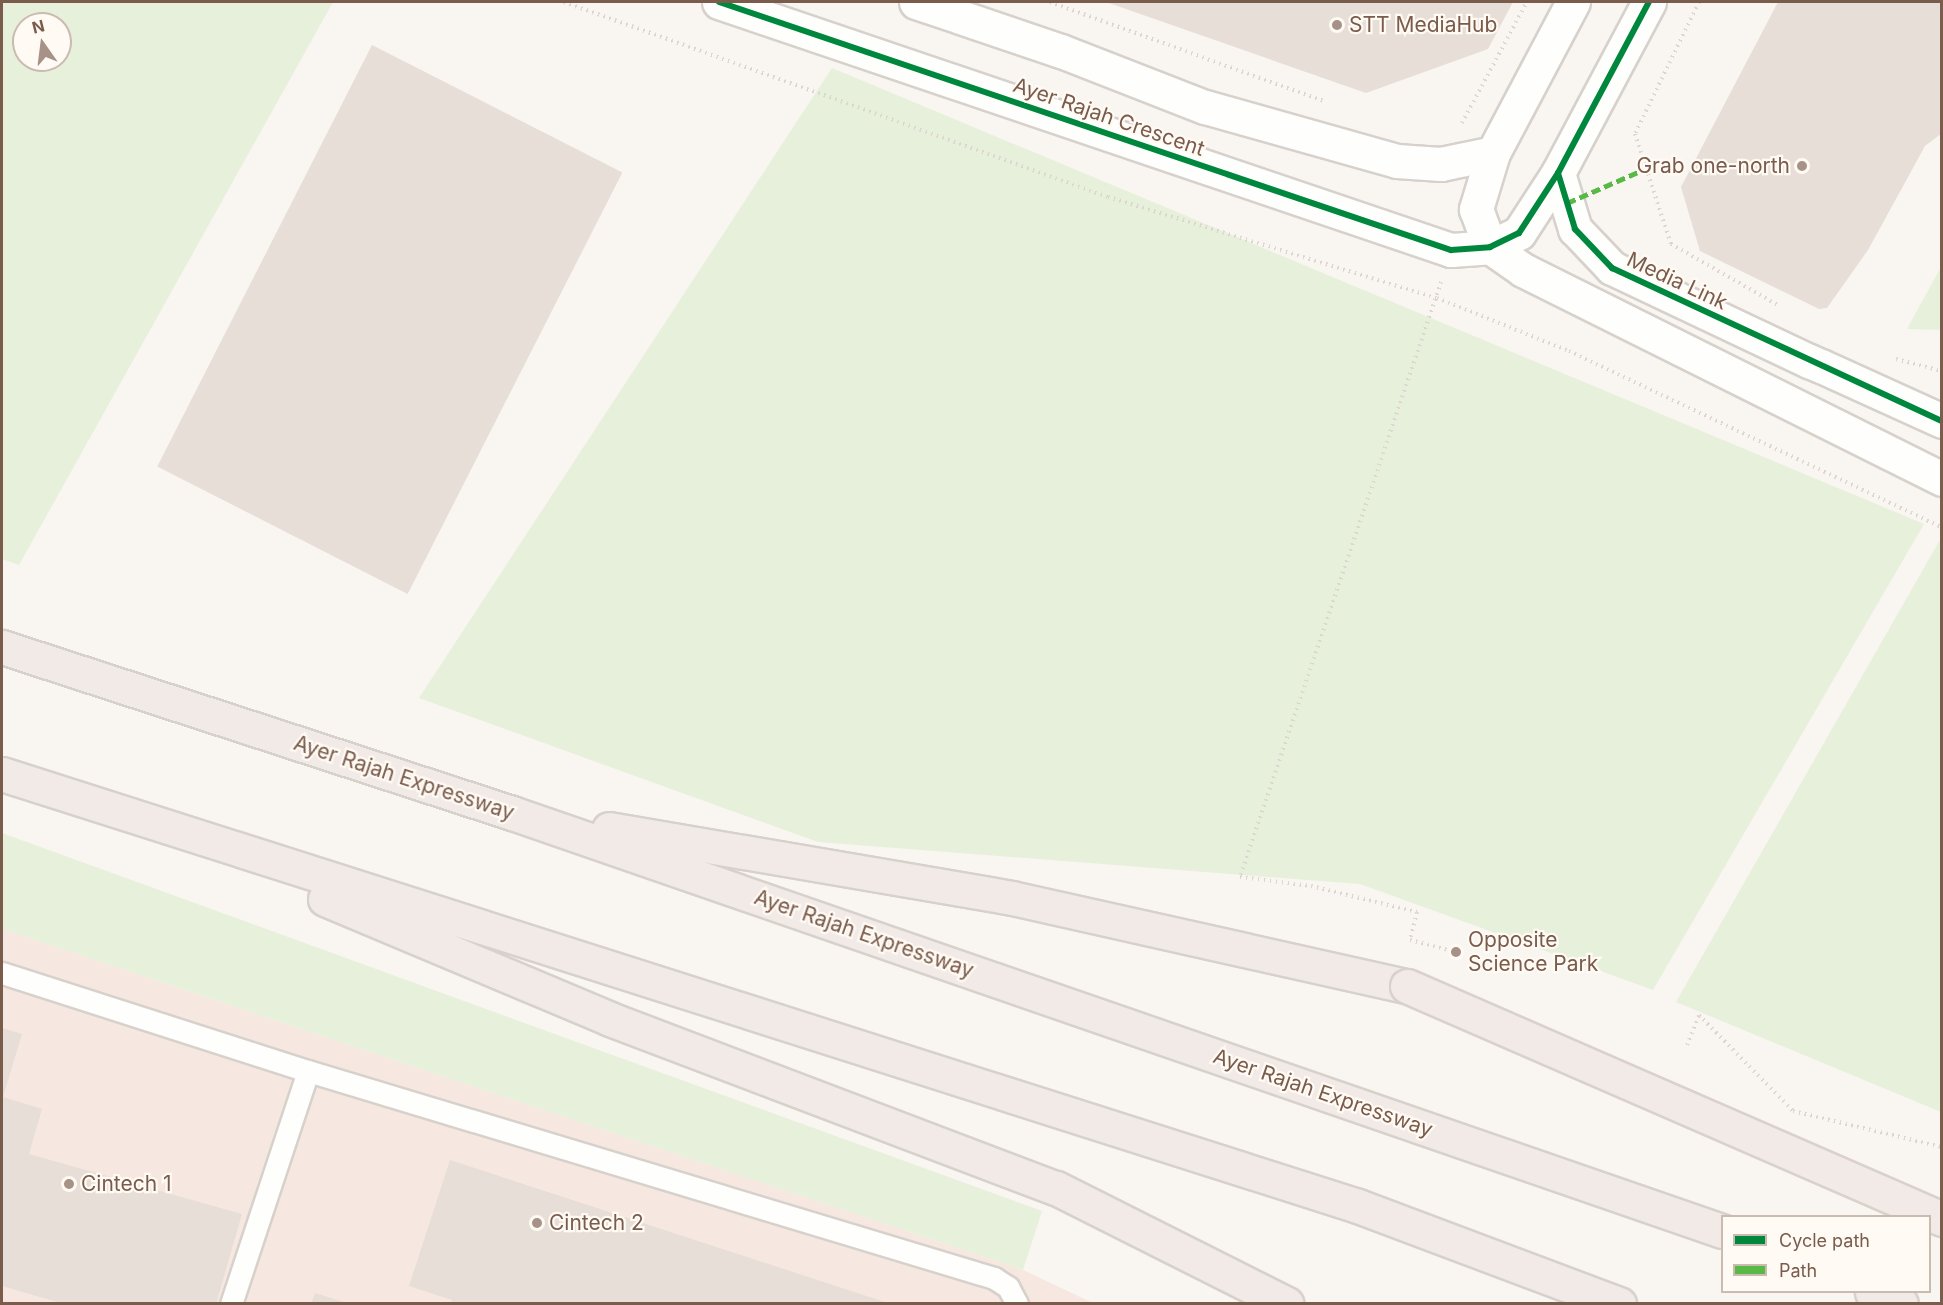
<!DOCTYPE html>
<html>
<head>
<meta charset="utf-8">
<style>
	body { margin:0 }
	#map { position:relative; width:1943px; height:1305px; overflow:hidden; background:#f9f5f0; font-family:Inter,sans-serif }
	div>[style] { position:absolute }
	[style*='--x'] { left:calc(var(--x)*1px); top:calc(var(--y)*1px); width:calc(var(--w)*1px); rotate:calc(var(--a)*1deg) }
	.commercial>* { inset:0; background:#f6e8e1 }
	.green>* { inset:0; background:#e7f0db }
	.building>* { inset:0; background:#e6ded7; transform-origin:0 0 }
	.path>* { height:4px; margin-top:-2px; transform-origin:0; background:repeating-linear-gradient(90deg,#dcd5d0 0 1.5px,transparent 0 6px) }
	.roads { filter:drop-shadow(2px 0 #d7d1cb) drop-shadow(-2px 0 #d7d1cb) drop-shadow(0 2px #d7d1cb) drop-shadow(0 -2px #d7d1cb) }
	.lane>* { height:21px; margin:-10.5px; padding:0 10.5px; transform-origin:10.5px; border-radius:10.5px; background:#fefefd }
	.street>* { height:33px; margin:-16.5px; padding:0 16.5px; transform-origin:16.5px; border-radius:16.5px; background:#fefefd }
	.secondary>* { height:33px; margin:-16.5px; padding:0 16.5px; transform-origin:16.5px; border-radius:16.5px; background:#fefefd }
	.highway>* { height:33px; margin:-16.5px; padding:0 16.5px; transform-origin:16.5px; border-radius:16.5px; background:#f2eae7 }
	.bridges { filter:drop-shadow(2px 0 #dad1cc) drop-shadow(-2px 0 #dad1cc) drop-shadow(0 2px #dad1cc) drop-shadow(0 -2px #dad1cc) }
	.highway-bridge>* { height:33px; margin:-16.5px; padding:0 16.5px; transform-origin:16.5px; border-radius:16.5px; background:#f2eae7 }
	.quiet>* { height:4.5px; margin-top:-2.25px; transform-origin:0; background:repeating-linear-gradient(90deg,#58b947 0 9px,transparent 0 13.5px) }
	.cycleway>* { height:6px; margin:-3px; padding:0 3px; transform-origin:3px; border-radius:3px; background:#00873e }
	.dots>* { width:16px; height:16px; translate:-50% -50%; box-sizing:border-box; border:3px solid #fffaf3; border-radius:50% }
	span { translate:-50% -50%; white-space:nowrap; text-align:center; line-height:1.15; -webkit-text-stroke:4.5px #fffaf3; paint-order:stroke }
	.poi-label { font-size:21px; color:#7a5c4d }
	.left { translate:0 -50%; text-align:left }
	.right { translate:-100% -50%; text-align:right }
	.street-label { font-size:21px; color:#7a5c4d }
	.frame { position:absolute; inset:0; border:3px solid #7a5c4d; pointer-events:none }
	.legend { position:absolute; left:1721px; top:1215px; width:210px; height:78px; box-sizing:border-box; background:#fffaf3; border:2px solid #cabbb1; margin:0; padding:8px 10px; list-style:none; font-size:18px; color:#7a5c4d }
	.legend li { display:flex; align-items:center; gap:12px; height:30px }
	.legend b { width:30px; border:2px solid #cabbb1 }
	.north { position:absolute; left:12px; top:12px; width:60px; height:60px; box-sizing:border-box; background:#fffaf3; border:2px solid #cabbb1; border-radius:50%; rotate:346deg; font-size:16px; font-weight:700; line-height:24px; text-align:center; color:#7a5c4d }
	.north::after { content:''; display:block; margin:auto; width:21px; height:27px; background:#a69286; clip-path:polygon(50% 0,100% 100%,50% 72%,0 100%) }
</style>
</head>
<body>
<div id="map">
	<div class="commercial">
		<i style="clip-path:polygon(2px 929px,1023px 1270px,1093px 1303px,2px 1304px)"></i>
	</div>
	<div class="green">
		<i style="clip-path:polygon(evenodd,2px 2px,333px 2px,19px 565px,2px 559px,2px 2px,24px 24px,60px 24px,60px 60px,24px 60px,24px 24px)"></i>
		<i style="clip-path:polygon(832px 68px,1924px 524px,1653px 990px,1360px 884px,818px 842px,419px 698px)"></i>
		<i style="clip-path:polygon(1941px 267px,1941px 330px,1907px 329px)"></i>
		<i style="clip-path:polygon(1941px 538px,1941px 1112px,1676px 1002px)"></i>
		<i style="clip-path:polygon(2px 833px,1042px 1211px,1023px 1270px,2px 929px)"></i>
	</div>
	<div class="building">
		<i style="clip-path:polygon(1106px 2px,1513px 2px,1488px 49px,1366px 93px)"></i>
		<i style="clip-path:polygon(1778px 2px,1942px 2px,1942px 133px,1925px 146px,1868px 250px,1827px 308px,1819px 309px,1700px 251px,1681px 187px)"></i>
		<i style="left:372px;top:45px;width:281px;height:473px;rotate:27deg"></i>
		<i style="clip-path:polygon(2px 1028px,22px 1034px,3px 1097px,42px 1109px,29px 1154px,242px 1214px,216px 1304px,64px 1304px,2px 1286px)"></i>
		<i style="clip-path:polygon(450px 1160px,888px 1303px,888px 1304px,451px 1304px,452px 1300px,409px 1286px)"></i>
		<i style="clip-path:polygon(315px 1293px,347px 1303px,347px 1304px,311px 1304px)"></i>
	</div>
	<div class="path">
		<i style="--x:564;--y:2;--w:578;--a:19.72"></i>
		<i style="--x:1108;--y:197;--w:344;--a:17.1"></i>
		<i style="--x:1437;--y:298;--w:142;--a:21.9"></i>
		<i style="--x:1569;--y:351;--w:412;--a:25.3"></i>
		<i style="--x:1050;--y:2;--w:290;--a:19.9"></i>
		<i style="--x:1699;--y:2;--w:147;--a:115.9"></i>
		<i style="--x:1635;--y:134;--w:116;--a:71.9"></i>
		<i style="--x:1671;--y:244;--w:123;--a:29.7"></i>
		<i style="--x:1462;--y:123;--w:137;--a:-61.8"></i>
		<i style="--x:1441;--y:282;--w:628;--a:108.67"></i>
		<i style="--x:1240;--y:877;--w:72;--a:7.2"></i>
		<i style="--x:1311;--y:886;--w:109;--a:13.8"></i>
		<i style="--x:1417;--y:912;--w:29;--a:104"></i>
		<i style="--x:1410;--y:940;--w:48;--a:14.6"></i>
		<i style="--x:1896;--y:359;--w:48;--a:14.6"></i>
		<i style="--x:1687;--y:1045;--w:32;--a:-68"></i>
		<i style="--x:1699;--y:1015;--w:134;--a:45.6"></i>
		<i style="--x:1793;--y:1111;--w:153;--a:13.6"></i>
	</div>
	<div class="roads">
		<div class="lane">
			<i style="--x:2;--y:973;--w:321;--a:17.8"></i>
			<i style="--x:308;--y:1071;--w:717;--a:16.79"></i>
			<i style="--x:994;--y:1278;--w:17;--a:33"></i>
			<i style="--x:1008;--y:1287;--w:19;--a:62"></i>
			<i style="--x:231;--y:1304;--w:245;--a:-71.7"></i>
		</div>
		<div class="street">
			<i style="--x:719;--y:2;--w:773;--a:18.72"></i>
			<i style="--x:1451;--y:250;--w:39;--a:-4"></i>
			<i style="--x:1490;--y:247;--w:32;--a:-26"></i>
			<i style="--x:1519;--y:233;--w:72;--a:-57"></i>
			<i style="--x:1558;--y:173;--w:194;--a:-62"></i>
			<i style="--x:916;--y:2;--w:153;--a:18.7"></i>
			<i style="--x:1061;--y:51;--w:155;--a:21.3"></i>
			<i style="--x:1205;--y:107;--w:199;--a:15.7"></i>
			<i style="--x:1397;--y:161;--w:44;--a:3.9"></i>
			<i style="--x:1441;--y:164;--w:53;--a:-11.9"></i>
			<i style="--x:1573;--y:2;--w:171;--a:117.9"></i>
			<i style="--x:1493;--y:153;--w:59;--a:106.9"></i>
			<i style="--x:1476;--y:209;--w:40;--a:69.8"></i>
			<i style="--x:1490;--y:247;--w:40;--a:34.9"></i>
			<i style="--x:1523;--y:270;--w:468;--a:26.5"></i>
			<i style="--x:1558;--y:173;--w:59;--a:73.1"></i>
			<i style="--x:1575;--y:229;--w:54;--a:46.5"></i>
			<i style="--x:1612;--y:268;--w:218;--a:25.3"></i>
			<i style="--x:1821;--y:366;--w:133;--a:24.4"></i>
		</div>
		<div class="secondary">
			<i style="--x:1809;--y:361;--w:13;--a:23"></i>
		</div>
		<div class="highway">
			<i style="--x:2;--y:647;--w:536;--a:18.03"></i>
			<i style="--x:512;--y:813;--w:1280;--a:19.06"></i>
			<i style="--x:2;--y:774;--w:1423;--a:17.67"></i>
			<i style="--x:1358;--y:1206;--w:279;--a:20.6"></i>
			<i style="--x:609;--y:829;--w:409;--a:9.7"></i>
			<i style="--x:1012;--y:898;--w:405;--a:12.6"></i>
			<i style="--x:325;--y:899;--w:309;--a:22.8"></i>
			<i style="--x:610;--y:1019;--w:477;--a:20.8"></i>
			<i style="--x:1056;--y:1188;--w:258;--a:26.7"></i>
			<i style="--x:1872;--y:1292;--w:31;--a:22"></i>
		</div>
	</div>
	<div class="bridges">
		<div class="highway-bridge">
			<i style="--x:1407;--y:986;--w:584;--a:23.53"></i>
		</div>
	</div>
	<div class="quiet">
		<i style="--x:1567;--y:203;--w:85;--a:-23.6"></i>
	</div>
	<div class="cycleway">
		<i style="--x:719;--y:2;--w:773;--a:18.72"></i>
		<i style="--x:1451;--y:250;--w:39;--a:-4"></i>
		<i style="--x:1490;--y:247;--w:32;--a:-26"></i>
		<i style="--x:1519;--y:233;--w:72;--a:-57"></i>
		<i style="--x:1558;--y:173;--w:194;--a:-62"></i>
		<i style="--x:1558;--y:173;--w:59;--a:73.1"></i>
		<i style="--x:1575;--y:229;--w:54;--a:46.5"></i>
		<i style="--x:1612;--y:268;--w:364;--a:24.9"></i>
	</div>
	<div class="dots">
		<i style="left:1337px;top:25px;background:#a69286"></i>
		<i style="left:1802px;top:166px;background:#a69286"></i>
		<i style="left:1456px;top:952px;background:#a69286"></i>
		<i style="left:69px;top:1184px;background:#a69286"></i>
		<i style="left:537px;top:1223px;background:#a69286"></i>
	</div>
	<div class="poi-label">
		<span class="left" style="left:1349px;top:25px">STT MediaHub</span>
		<span class="right" style="left:1790px;top:166px">Grab one-north</span>
		<span class="left" style="left:1468px;top:952px">Opposite<br>Science Park</span>
		<span class="left" style="left:81px;top:1184px">Cintech 1</span>
		<span class="left" style="left:549px;top:1223px">Cintech 2</span>
	</div>
	<div class="street-label">
		<span style="left:1109px;top:117px;rotate:19deg">Ayer Rajah Crescent</span>
		<span style="left:1677px;top:281px;rotate:25deg">Media Link</span>
		<span style="left:404px;top:778px;rotate:18deg">Ayer Rajah Expressway</span>
		<span style="left:864px;top:934px;rotate:19deg">Ayer Rajah Expressway</span>
		<span style="left:1323px;top:1093px;rotate:19deg">Ayer Rajah Expressway</span>
	</div>
	<div class="frame"></div>
	<ul class="legend">
	<li><b style="height:8px;background:#00873e"></b>Cycle path</li>
	<li><b style="height:8px;background:#58b947"></b>Path</li>
	</ul>
	<div class="north">N</div>
</div>
</body>
</html>
